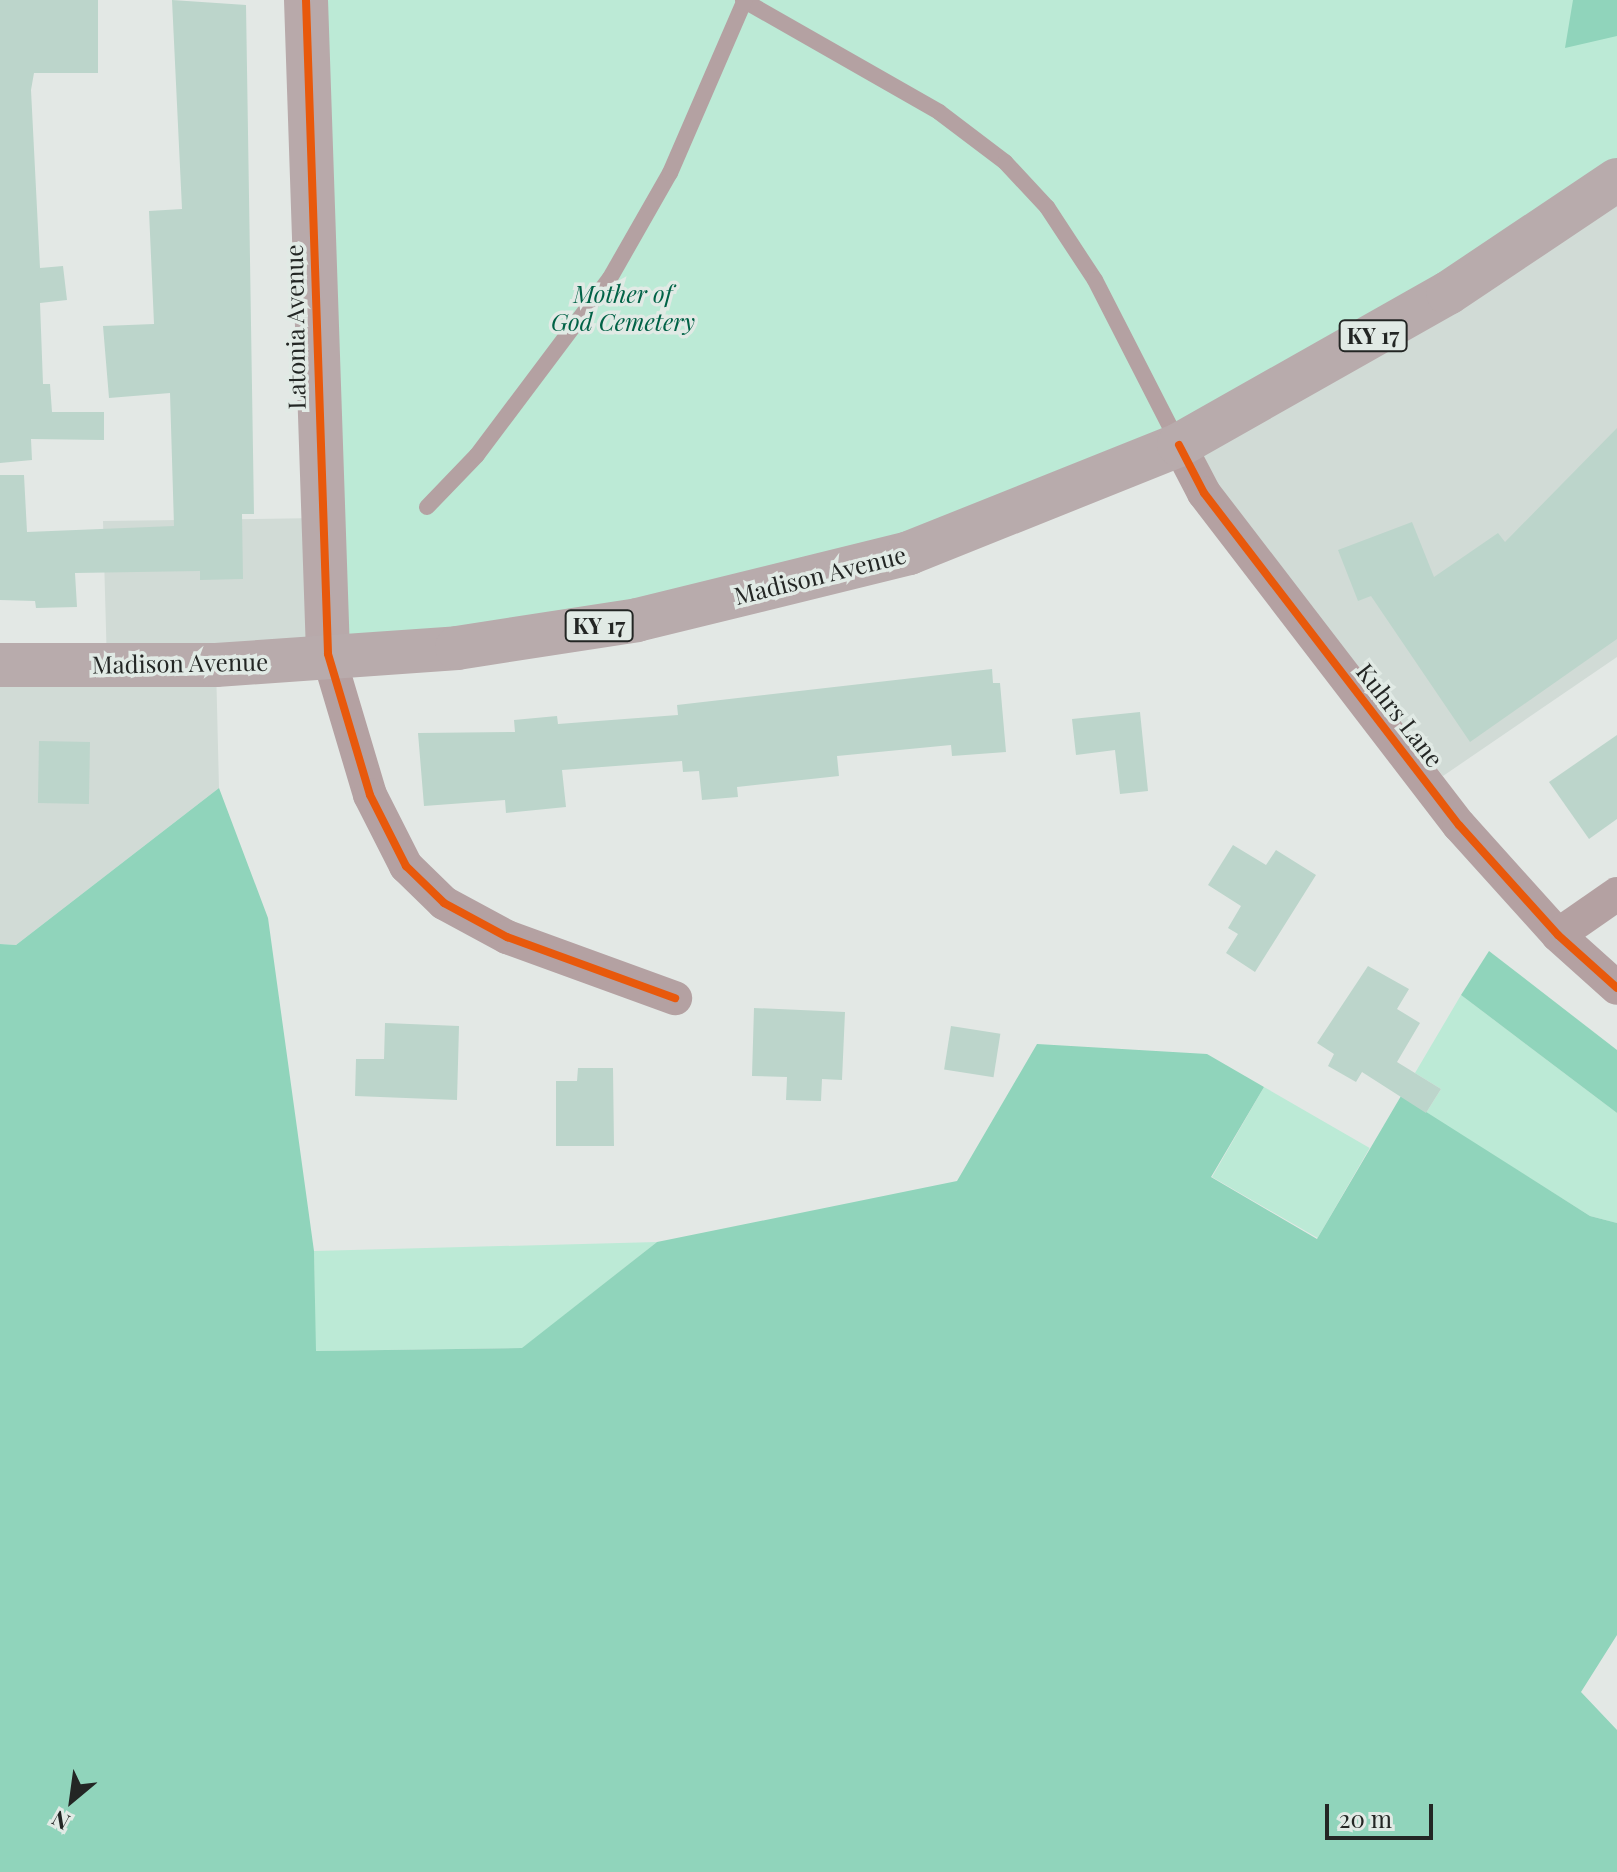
<!DOCTYPE html>
<html>
<head>
<meta charset="utf-8">
<style>
	body { margin:0 }
	#map { position:relative; width:1617px; height:1872px; overflow:hidden; background:#e3e8e5; font-family:"Playfair Display",serif }
	div>[style] { position:absolute }
	[style*='--x'] { left:calc(var(--x)*1px); top:calc(var(--y)*1px); width:calc(var(--w)*1px); rotate:calc(var(--a)*1deg) }
	.built>* { inset:0; background:#d1dbd6 }
	.green>* { inset:0; background:#bcead6; transform-origin:0 0 }
	.forest>* { inset:0; background:#90d4bb }
	.building>* { inset:0; background:#bcd5cb; transform-origin:0 0 }
	.lane>* { height:16px; margin:-8px; padding:0 8px; transform-origin:8px; border-radius:8px; background:#b4a1a2 }
	.street>* { height:34px; margin:-17px; padding:0 17px; transform-origin:17px; border-radius:17px; background:#b4a1a2 }
	.secondary>* { height:44px; margin:-22px; padding:0 22px; transform-origin:22px; border-radius:22px; background:#b8a9aa }
	.primary>* { height:44px; margin:-22px; padding:0 22px; transform-origin:22px; border-radius:22px; background:#b8abac }
	.cycleway>* { height:8px; margin:-4px; padding:0 4px; transform-origin:4px; border-radius:4px; background:#e8590c }
	span { translate:-50% -50%; white-space:nowrap; text-align:center; line-height:1.15; -webkit-text-stroke:7px #e1eae5; paint-order:stroke }
	.shield-label span { padding:2px 6px; background:#e1eae5; border:2px solid; border-radius:6px; -webkit-text-stroke-width:0 }
	.shield-label { font-size:22px; color:#232624; font-weight:700 }
	.park-label { font-size:24px; color:#006246; font-style:italic }
	.street-label { font-size:24px; color:#232624 }
	.north { position:absolute; left:32px; top:1760px; width:80px; height:80px; -webkit-text-stroke:6px #e1eae5; paint-order:stroke; rotate:209deg; font-size:22px; font-weight:700; line-height:32px; text-align:center; color:#232624 }
	.north::after { content:''; display:block; margin:auto; width:28px; height:36px; background:#232624; clip-path:polygon(50% 0,100% 100%,50% 72%,0 100%) }
	.scale { position:absolute; left:1325px; top:1804px; width:108px; height:36px; box-sizing:border-box; border:4px solid #232624; border-top:0; padding-left:10px; font-size:24px; line-height:28px; white-space:nowrap; color:#232624; -webkit-text-stroke:6px #e1eae5; paint-order:stroke }
</style>
</head>
<body>
<div id="map">
	<div class="built">
		<i style="clip-path:polygon(1617px 180px,1617px 657px,1443px 776px,1179px 445px)"></i>
		<i style="clip-path:polygon(320px 518px,328px 654px,216px 665px,219px 788px,16px 945px,0 944px,0 665px,107px 665px,103px 521px)"></i>
	</div>
	<div class="green">
		<i style="clip-path:polygon(306px 0,1617px 0,1617px 180px,1448px 293px,909px 553px,328px 654px)"></i>
		<i style="clip-path:polygon(1461px 995px,1617px 1113px,1617px 1223px,1590px 1216px,1426px 1113px,1441px 1089px,1415px 1073px)"></i>
		<i style="left:1264px;top:1087px;width:122px;height:104px;rotate:30deg"></i>
		<i style="clip-path:polygon(657px 1242px,523px 1348px,315px 1351px,314px 1251px)"></i>
	</div>
	<div class="forest">
		<i style="clip-path:polygon(1573px 0,1617px 0,1617px 36px,1565px 48px)"></i>
		<i style="clip-path:polygon(219px 788px,268px 918px,314px 1251px,316px 1351px,522px 1348px,657px 1242px,957px 1181px,1037px 1044px,1207px 1054px,1264px 1087px,1211px 1177px,1317px 1239px,1401px 1096px,1590px 1216px,1617px 1223px,1617px 1635px,1581px 1692px,1617px 1730px,1617px 1872px,0 1872px,0 944px,16px 945px)"></i>
		<i style="clip-path:polygon(1489px 951px,1617px 1050px,1617px 1113px,1461px 995px)"></i>
	</div>
	<div class="building">
		<i style="clip-path:polygon(0 0,98px 0,98px 73px,34px 73px,31px 90px,40px 268px,63px 266px,67px 300px,40px 303px,43px 384px,50px 384px,52px 412px,104px 412px,104px 440px,31px 439px,32px 460px,0 463px)"></i>
		<i style="clip-path:polygon(172px 0,246px 5px,254px 514px,242px 514px,243px 579px,200px 580px,200px 571px,75px 573px,77px 607px,36px 608px,35px 601px,0 600px,0 475px,24px 475px,27px 532px,174px 526px,170px 393px,109px 398px,103px 326px,154px 324px,149px 211px,182px 209px)"></i>
		<i style="clip-path:polygon(1617px 428px,1617px 639px,1470px 742px,1371px 596px,1358px 601px,1338px 550px,1412px 522px,1434px 577px,1498px 533px,1505px 542px)"></i>
		<i style="clip-path:polygon(992px 669px,993px 683px,1000px 683px,1006px 752px,952px 756px,951px 745px,837px 756px,839px 776px,737px 787px,738px 797px,702px 800px,699px 771px,683px 772px,682px 761px,562px 770px,566px 807px,506px 813px,505px 800px,424px 806px,418px 733px,515px 732px,514px 720px,557px 716px,558px 724px,678px 715px,677px 705px)"></i>
		<i style="clip-path:polygon(1140px 712px,1148px 791px,1120px 794px,1115px 750px,1076px 755px,1072px 719px)"></i>
		<i style="clip-path:polygon(1617px 735px,1617px 819px,1589px 839px,1549px 782px)"></i>
		<i style="left:39px;top:741px;width:51px;height:62px;rotate:1deg"></i>
		<i style="clip-path:polygon(1233px 845px,1266px 865px,1276px 850px,1316px 875px,1255px 972px,1226px 953px,1238px 934px,1228px 928px,1241px 906px,1208px 885px)"></i>
		<i style="clip-path:polygon(1368px 966px,1409px 989px,1397px 1009px,1420px 1023px,1397px 1062px,1441px 1089px,1426px 1113px,1362px 1072px,1356px 1082px,1328px 1066px,1334px 1054px,1317px 1043px)"></i>
		<i style="clip-path:polygon(754px 1008px,845px 1012px,842px 1080px,822px 1079px,821px 1101px,786px 1100px,787px 1077px,752px 1076px)"></i>
		<i style="clip-path:polygon(385px 1023px,459px 1026px,457px 1100px,355px 1096px,356px 1059px,384px 1059px)"></i>
		<i style="left:951px;top:1026px;width:50px;height:44px;rotate:9deg"></i>
		<i style="clip-path:polygon(578px 1068px,613px 1068px,614px 1146px,556px 1146px,556px 1081px,577px 1081px)"></i>
	</div>
	<div class="lane">
		<i style="--x:743;--y:0;--w:226;--a:29.7"></i>
		<i style="--x:939;--y:112;--w:83;--a:37.1"></i>
		<i style="--x:1005;--y:162;--w:62;--a:47"></i>
		<i style="--x:1047;--y:207;--w:87;--a:56.7"></i>
		<i style="--x:1095;--y:280;--w:182;--a:62.9"></i>
		<i style="--x:427;--y:507;--w:72;--a:-46.1"></i>
		<i style="--x:477;--y:455;--w:221;--a:-53.1"></i>
		<i style="--x:610;--y:278;--w:121;--a:-60.3"></i>
		<i style="--x:670;--y:173;--w:189;--a:-66.6"></i>
	</div>
	<div class="street">
		<i style="--x:1179;--y:445;--w:54;--a:62.5"></i>
		<i style="--x:1204;--y:493;--w:419;--a:52.5"></i>
		<i style="--x:1459;--y:825;--w:148;--a:48"></i>
		<i style="--x:1558;--y:935;--w:79;--a:41.9"></i>
		<i style="--x:328;--y:654;--w:147;--a:73.4"></i>
		<i style="--x:370;--y:795;--w:80;--a:63.1"></i>
		<i style="--x:406;--y:866;--w:53;--a:44.2"></i>
		<i style="--x:444;--y:903;--w:72;--a:28.4"></i>
		<i style="--x:507;--y:937;--w:179;--a:20"></i>
		<i style="--x:1558;--y:935;--w:72;--a:-34.8"></i>
	</div>
	<div class="secondary">
		<i style="--x:306;--y:0;--w:654;--a:88.07"></i>
	</div>
	<div class="primary">
		<i style="--x:0;--y:665;--w:216;--a:0"></i>
		<i style="--x:216;--y:665;--w:242;--a:-4"></i>
		<i style="--x:457;--y:648;--w:182;--a:-8.8"></i>
		<i style="--x:637;--y:620;--w:280;--a:-13.8"></i>
		<i style="--x:909;--y:553;--w:291;--a:-21.8"></i>
		<i style="--x:1179;--y:445;--w:309;--a:-29.5"></i>
		<i style="--x:1448;--y:293;--w:203;--a:-33.8"></i>
	</div>
	<div class="cycleway">
		<i style="--x:306;--y:0;--w:654;--a:88.07"></i>
		<i style="--x:328;--y:654;--w:147;--a:73.4"></i>
		<i style="--x:370;--y:795;--w:80;--a:63.1"></i>
		<i style="--x:406;--y:866;--w:53;--a:44.2"></i>
		<i style="--x:444;--y:903;--w:72;--a:28.4"></i>
		<i style="--x:507;--y:937;--w:179;--a:20"></i>
		<i style="--x:1179;--y:445;--w:54;--a:62.5"></i>
		<i style="--x:1204;--y:493;--w:419;--a:52.5"></i>
		<i style="--x:1459;--y:825;--w:148;--a:48"></i>
		<i style="--x:1558;--y:935;--w:79;--a:41.9"></i>
	</div>
	<div class="shield-label">
		<span style="left:1373px;top:336px">KY 17</span>
		<span style="left:599px;top:626px">KY 17</span>
	</div>
	<div class="park-label">
		<span style="left:623px;top:308px">Mother of<br>God Cemetery</span>
	</div>
	<div class="street-label">
		<span style="left:295px;top:327px;rotate:-91deg">Latonia Avenue</span>
		<span style="left:820px;top:575px;rotate:-14deg">Madison Avenue</span>
		<span style="left:180px;top:663px;rotate:-1deg">Madison Avenue</span>
		<span style="left:1400px;top:715px;rotate:52deg">Kuhrs Lane</span>
	</div>
	<div class="north">N</div>
	<div class="scale">20 m</div>
</div>
</body>
</html>
